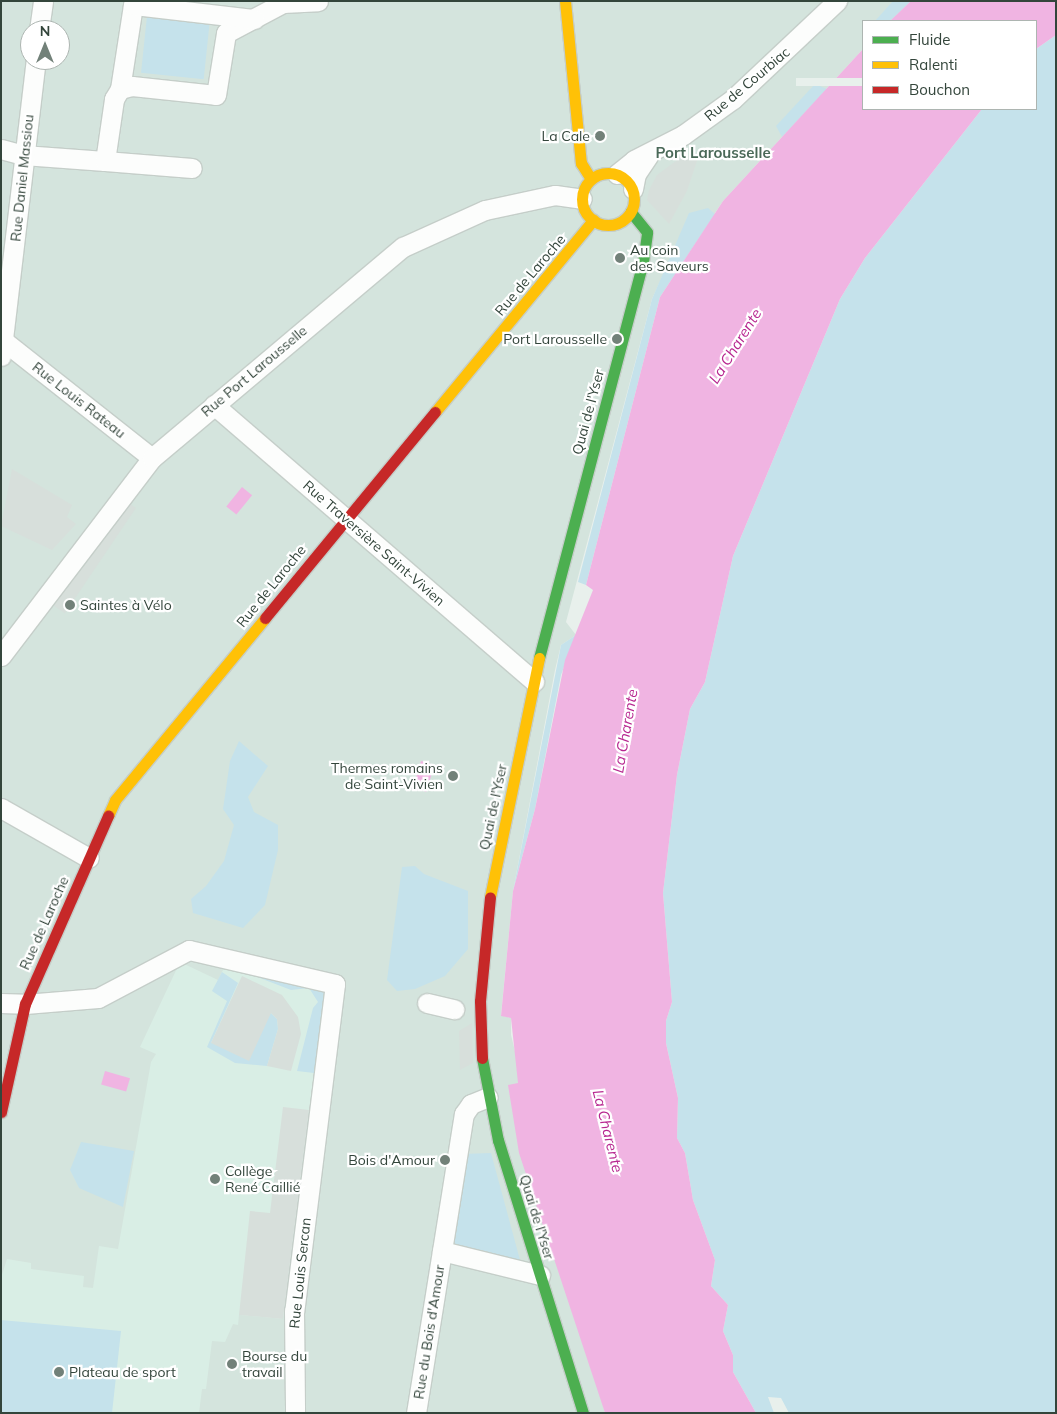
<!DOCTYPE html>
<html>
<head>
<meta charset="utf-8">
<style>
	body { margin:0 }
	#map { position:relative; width:1057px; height:1414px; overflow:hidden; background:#e8f0ec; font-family:Mulish,sans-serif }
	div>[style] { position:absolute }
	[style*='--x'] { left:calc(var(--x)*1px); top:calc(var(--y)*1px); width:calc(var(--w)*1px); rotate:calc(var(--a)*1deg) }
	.residential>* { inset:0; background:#d4e4dd }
	.education>* { inset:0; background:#d9eee5 }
	.green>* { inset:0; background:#c5e2eb; transform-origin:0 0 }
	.parking>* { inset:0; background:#d7dfdb; transform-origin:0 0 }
	.water>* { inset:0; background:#f0b4e2; transform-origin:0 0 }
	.pier>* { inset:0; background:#e8f0ec; transform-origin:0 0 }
	.roads { filter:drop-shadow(1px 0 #c5cec9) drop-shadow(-1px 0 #c5cec9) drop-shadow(0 1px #c5cec9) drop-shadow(0 -1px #c5cec9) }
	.street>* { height:19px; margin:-9.5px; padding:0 9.5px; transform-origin:9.5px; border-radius:9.5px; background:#fcfdfc }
	.fast>* { height:11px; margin:-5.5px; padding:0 5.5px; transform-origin:5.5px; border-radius:5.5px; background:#4caf50 }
	.slow>* { height:11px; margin:-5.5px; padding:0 5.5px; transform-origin:5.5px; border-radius:5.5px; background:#ffc107 }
	.slow>.ring { margin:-5.5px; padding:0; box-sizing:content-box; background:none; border:11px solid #ffc107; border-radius:50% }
	.jam>* { height:11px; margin:-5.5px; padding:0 5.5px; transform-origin:5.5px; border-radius:5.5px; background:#c62828 }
	.dots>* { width:14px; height:14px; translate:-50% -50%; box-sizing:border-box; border:2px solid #fff; border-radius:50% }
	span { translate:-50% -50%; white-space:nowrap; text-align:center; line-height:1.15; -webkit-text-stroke:4.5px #fff; paint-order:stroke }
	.street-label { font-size:14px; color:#33453b }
	.poi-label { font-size:14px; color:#33453b }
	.right { translate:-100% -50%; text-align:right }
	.left { translate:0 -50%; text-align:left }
	.neighbourhood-label { font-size:15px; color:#4a6958; font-weight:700 }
	.water-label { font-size:15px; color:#b72790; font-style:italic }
	.frame { position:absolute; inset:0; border:2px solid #33453b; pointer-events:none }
	.legend { position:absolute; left:862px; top:20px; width:175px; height:90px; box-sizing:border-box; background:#fff; border:1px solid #adb5b1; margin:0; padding:6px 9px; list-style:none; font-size:15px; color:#33453b }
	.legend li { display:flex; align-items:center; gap:10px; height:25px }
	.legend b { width:25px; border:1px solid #adb5b1 }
	.north { position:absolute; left:20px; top:20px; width:50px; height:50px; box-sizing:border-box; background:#fff; border:1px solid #adb5b1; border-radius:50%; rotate:0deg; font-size:14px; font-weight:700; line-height:20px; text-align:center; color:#33453b }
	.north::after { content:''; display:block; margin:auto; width:18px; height:22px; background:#728179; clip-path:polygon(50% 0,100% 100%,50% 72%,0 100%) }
</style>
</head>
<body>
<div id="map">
	<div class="residential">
		<i style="clip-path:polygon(evenodd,1px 1px,911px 1px,890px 21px,863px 21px,863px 49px,723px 201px,669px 282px,662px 277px,652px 299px,566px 622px,576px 635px,561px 645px,555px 670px,513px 891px,501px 1015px,511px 1018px,511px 1035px,605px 1413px,1px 1413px,1px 1px,30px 30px,60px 30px,60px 60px,30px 60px,30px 30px)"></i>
	</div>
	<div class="education">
		<i style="clip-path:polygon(180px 962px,218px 980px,226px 964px,325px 988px,283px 1319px,239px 1315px,238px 1325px,233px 1324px,225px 1342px,212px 1341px,206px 1389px,202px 1389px,199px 1413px,1px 1413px,1px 1278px,7px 1259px,31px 1263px,31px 1269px,84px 1276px,83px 1287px,93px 1288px,99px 1246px,118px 1249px,151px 1062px,156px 1054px,140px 1047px)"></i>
	</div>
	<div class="green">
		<i style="clip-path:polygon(893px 1px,911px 1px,890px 21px,875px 21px)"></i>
		<i style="left:147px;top:16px;width:63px;height:57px;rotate:6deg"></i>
		<i style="clip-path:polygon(1056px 35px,1056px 1413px,789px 1413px,781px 1398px,768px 1397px,774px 1413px,756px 1413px,733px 1372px,733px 1355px,723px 1331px,728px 1305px,711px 1286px,715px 1260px,693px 1200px,685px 1153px,677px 1138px,678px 1098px,666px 1043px,666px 1021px,672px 1002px,663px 893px,677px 775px,690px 709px,705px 682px,733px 556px,840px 299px,865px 258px,982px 109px,1036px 109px,1036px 49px)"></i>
		<i style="clip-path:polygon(815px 84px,827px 89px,782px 137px,776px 126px)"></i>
		<i style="clip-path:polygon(708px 208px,715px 214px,660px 297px,586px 585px,578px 582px,652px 299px,689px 213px)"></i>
		<i style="clip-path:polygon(576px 635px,561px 675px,535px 809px,513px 891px,561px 645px)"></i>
		<i style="clip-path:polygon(239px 741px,268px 766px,248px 797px,254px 812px,278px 825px,278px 850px,265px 905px,243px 928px,193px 913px,191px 899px,206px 886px,224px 861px,234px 825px,223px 809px,230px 761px)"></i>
		<i style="clip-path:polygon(415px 866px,424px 874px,468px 891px,468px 949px,445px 976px,415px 989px,397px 991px,387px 980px,402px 867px)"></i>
		<i style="clip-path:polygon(226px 965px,325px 988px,314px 1073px,297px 1071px,313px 1008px,318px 1002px,309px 988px,291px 990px)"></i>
		<i style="clip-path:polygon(222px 972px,238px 983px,211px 1043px,271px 1013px,277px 1019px,278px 1029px,267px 1066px,235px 1063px,207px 1047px,227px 1001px,212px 991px)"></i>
		<i style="clip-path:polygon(81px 1142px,134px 1151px,123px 1207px,79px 1188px,70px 1170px)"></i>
		<i style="clip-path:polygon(491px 1153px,523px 1271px,442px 1251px,463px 1154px)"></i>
		<i style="clip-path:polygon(1px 1320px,121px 1331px,112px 1413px,1px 1413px)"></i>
	</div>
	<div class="parking">
		<i style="clip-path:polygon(684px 155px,698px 158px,687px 191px,669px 224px,647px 200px,649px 190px,657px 175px)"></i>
		<i style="clip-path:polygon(12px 469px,72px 505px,67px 517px,76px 524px,52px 550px,1px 526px)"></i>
		<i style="left:121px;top:498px;width:18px;height:127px;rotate:34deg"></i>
		<i style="clip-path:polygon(242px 976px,282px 995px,298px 1017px,301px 1034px,291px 1071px,267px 1066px,278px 1029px,277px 1019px,271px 1013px,249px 1061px,211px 1043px)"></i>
		<i style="clip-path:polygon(472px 1023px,473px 1063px,460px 1070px,459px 1031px)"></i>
		<i style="clip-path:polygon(283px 1107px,309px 1110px,283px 1319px,239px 1315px,250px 1211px,270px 1213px)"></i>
	</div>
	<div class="water">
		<i style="clip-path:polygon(911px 1px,1056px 1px,1056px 35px,1036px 49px,1036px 21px,890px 21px)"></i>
		<i style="clip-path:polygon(863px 49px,863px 109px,982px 109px,865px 258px,840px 299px,733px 556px,705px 682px,690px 709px,677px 775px,663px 893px,672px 1002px,666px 1021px,666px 1043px,678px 1098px,677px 1138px,685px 1153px,693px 1200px,715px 1260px,711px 1286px,728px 1305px,723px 1331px,733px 1355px,733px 1372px,756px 1413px,605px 1413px,519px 1153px,508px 1085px,518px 1083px,511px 1018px,501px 1016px,513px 891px,535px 809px,565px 660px,593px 590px,586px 585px,660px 297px,723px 201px)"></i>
		<i style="left:242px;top:487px;width:13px;height:25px;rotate:39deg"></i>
		<i style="left:421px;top:761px;width:14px;height:28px;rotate:17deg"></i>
		<i style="left:105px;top:1071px;width:26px;height:14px;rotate:16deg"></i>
	</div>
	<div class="pier">
		<i style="left:863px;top:78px;width:8px;height:67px;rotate:90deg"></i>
	</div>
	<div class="roads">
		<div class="street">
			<i style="--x:39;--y:30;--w:29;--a:-82"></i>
			<i style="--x:120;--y:89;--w:12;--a:-14"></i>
			<i style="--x:132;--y:86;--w:84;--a:6.1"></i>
			<i style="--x:216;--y:95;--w:63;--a:-80.8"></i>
			<i style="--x:226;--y:33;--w:64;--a:-27.8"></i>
			<i style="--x:283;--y:3;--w:35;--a:-3"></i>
			<i style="--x:1;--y:149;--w:23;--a:15"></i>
			<i style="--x:23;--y:155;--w:82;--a:4.2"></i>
			<i style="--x:105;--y:161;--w:63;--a:-81.7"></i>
			<i style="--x:114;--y:99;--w:12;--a:-59"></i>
			<i style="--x:120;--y:89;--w:85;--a:-81.2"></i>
			<i style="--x:133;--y:5;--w:122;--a:6.6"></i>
			<i style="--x:105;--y:161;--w:87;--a:4.6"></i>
			<i style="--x:617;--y:174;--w:22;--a:-39"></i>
			<i style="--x:634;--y:160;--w:55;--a:-27"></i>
			<i style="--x:683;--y:135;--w:62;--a:-35.8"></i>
			<i style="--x:733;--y:99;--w:143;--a:-43.3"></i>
			<i style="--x:633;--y:189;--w:15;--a:-79"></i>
			<i style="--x:636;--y:174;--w:22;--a:-56"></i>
			<i style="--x:5;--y:342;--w:187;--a:38.3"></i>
			<i style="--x:1;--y:356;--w:298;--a:-83.3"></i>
			<i style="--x:214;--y:405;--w:423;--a:40.8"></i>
			<i style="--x:1;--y:656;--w:249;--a:-52.7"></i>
			<i style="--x:152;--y:458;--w:328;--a:-40.1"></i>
			<i style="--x:403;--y:247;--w:90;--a:-24.3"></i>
			<i style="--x:485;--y:210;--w:72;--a:-12.1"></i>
			<i style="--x:555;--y:195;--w:27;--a:8"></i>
			<i style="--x:1;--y:808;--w:101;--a:29.6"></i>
			<i style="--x:1;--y:1003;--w:24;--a:2"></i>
			<i style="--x:25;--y:1004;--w:73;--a:-4.7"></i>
			<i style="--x:98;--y:998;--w:103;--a:-27.8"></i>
			<i style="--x:189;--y:950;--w:150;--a:13.1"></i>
			<i style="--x:335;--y:984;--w:330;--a:97.1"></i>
			<i style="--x:294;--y:1311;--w:102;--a:89.4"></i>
			<i style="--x:427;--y:1003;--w:28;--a:13"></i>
			<i style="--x:442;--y:1251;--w:101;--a:13.8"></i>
			<i style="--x:416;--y:1413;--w:303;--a:-80.9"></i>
			<i style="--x:464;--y:1114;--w:12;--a:-55"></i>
			<i style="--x:471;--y:1104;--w:18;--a:-22"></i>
		</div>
		<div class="fast">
			<i style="--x:539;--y:658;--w:409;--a:-75.3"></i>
			<i style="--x:643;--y:262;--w:30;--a:-82"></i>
			<i style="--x:647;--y:232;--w:26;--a:-129"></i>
			<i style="--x:482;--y:1058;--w:84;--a:79"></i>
			<i style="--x:498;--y:1140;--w:286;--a:72.7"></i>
		</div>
		<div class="slow">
			<i style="--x:565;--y:1;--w:163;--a:84.4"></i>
			<i style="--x:581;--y:163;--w:19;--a:58"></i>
			<i class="ring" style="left:582px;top:173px;width:41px;height:41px"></i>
			<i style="--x:435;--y:412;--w:249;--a:-50.5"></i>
			<i style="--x:108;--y:816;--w:17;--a:-66"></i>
			<i style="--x:115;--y:800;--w:236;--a:-50.5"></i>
			<i style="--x:490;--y:897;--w:244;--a:-78.4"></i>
		</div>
		<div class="jam">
			<i style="--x:265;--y:618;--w:267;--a:-50.5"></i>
			<i style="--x:482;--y:1058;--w:57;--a:-92"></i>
			<i style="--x:480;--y:1001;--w:104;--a:-84.5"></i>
			<i style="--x:1;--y:1112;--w:111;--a:-77.5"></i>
			<i style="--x:25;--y:1004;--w:206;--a:-66.2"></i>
		</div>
	</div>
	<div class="dots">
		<i style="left:600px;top:136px;background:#728179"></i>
		<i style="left:620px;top:258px;background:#728179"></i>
		<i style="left:617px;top:339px;background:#728179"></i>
		<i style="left:70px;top:605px;background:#728179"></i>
		<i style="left:453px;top:776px;background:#728179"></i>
		<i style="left:445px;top:1160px;background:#728179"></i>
		<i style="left:215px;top:1179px;background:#728179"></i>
		<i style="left:232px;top:1364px;background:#728179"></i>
		<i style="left:59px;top:1372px;background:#728179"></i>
	</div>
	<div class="street-label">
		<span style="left:747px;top:84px;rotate:-40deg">Rue de Courbiac</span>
		<span style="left:22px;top:178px;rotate:-84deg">Rue Daniel Massiou</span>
		<span style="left:530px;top:275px;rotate:-50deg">Rue de Laroche</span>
		<span style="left:254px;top:371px;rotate:-40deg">Rue Port Larousselle</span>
		<span style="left:79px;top:400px;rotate:38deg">Rue Louis Rateau</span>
		<span style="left:588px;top:412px;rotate:-75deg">Quai de l'Yser</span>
		<span style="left:374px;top:543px;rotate:41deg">Rue Traversière Saint-Vivien</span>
		<span style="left:271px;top:586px;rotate:-51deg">Rue de Laroche</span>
		<span style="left:493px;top:807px;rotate:-78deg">Quai de l'Yser</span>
		<span style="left:44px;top:923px;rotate:-66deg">Rue de Laroche</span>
		<span style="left:537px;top:1217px;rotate:73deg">Quai de l'Yser</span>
		<span style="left:300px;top:1273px;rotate:-84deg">Rue Louis Sercan</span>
		<span style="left:429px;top:1332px;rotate:-81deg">Rue du Bois d'Amour</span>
	</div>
	<div class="poi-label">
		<span class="right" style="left:590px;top:136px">La Cale</span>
		<span class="left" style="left:630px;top:258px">Au coin<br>des Saveurs</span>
		<span class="right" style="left:607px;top:339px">Port Larousselle</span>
		<span class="left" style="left:80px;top:605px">Saintes à Vélo</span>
		<span class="right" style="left:443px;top:776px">Thermes romains<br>de Saint-Vivien</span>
		<span class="right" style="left:435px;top:1160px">Bois d'Amour</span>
		<span class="left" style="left:225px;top:1179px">Collège<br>René Caillié</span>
		<span class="left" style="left:242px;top:1364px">Bourse du<br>travail</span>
		<span class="left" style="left:69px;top:1372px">Plateau de sport</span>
	</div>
	<div class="neighbourhood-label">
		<span style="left:713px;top:153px">Port Larousselle</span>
	</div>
	<div class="water-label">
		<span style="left:735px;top:346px;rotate:-58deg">La Charente</span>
		<span style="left:625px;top:731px;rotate:-80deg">La Charente</span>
		<span style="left:608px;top:1131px;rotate:76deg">La Charente</span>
	</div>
	<div class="frame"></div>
	<ul class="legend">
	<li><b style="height:6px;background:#4caf50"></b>Fluide</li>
	<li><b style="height:6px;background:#ffc107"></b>Ralenti</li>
	<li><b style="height:6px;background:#c62828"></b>Bouchon</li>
	</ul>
	<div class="north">N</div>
</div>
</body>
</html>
